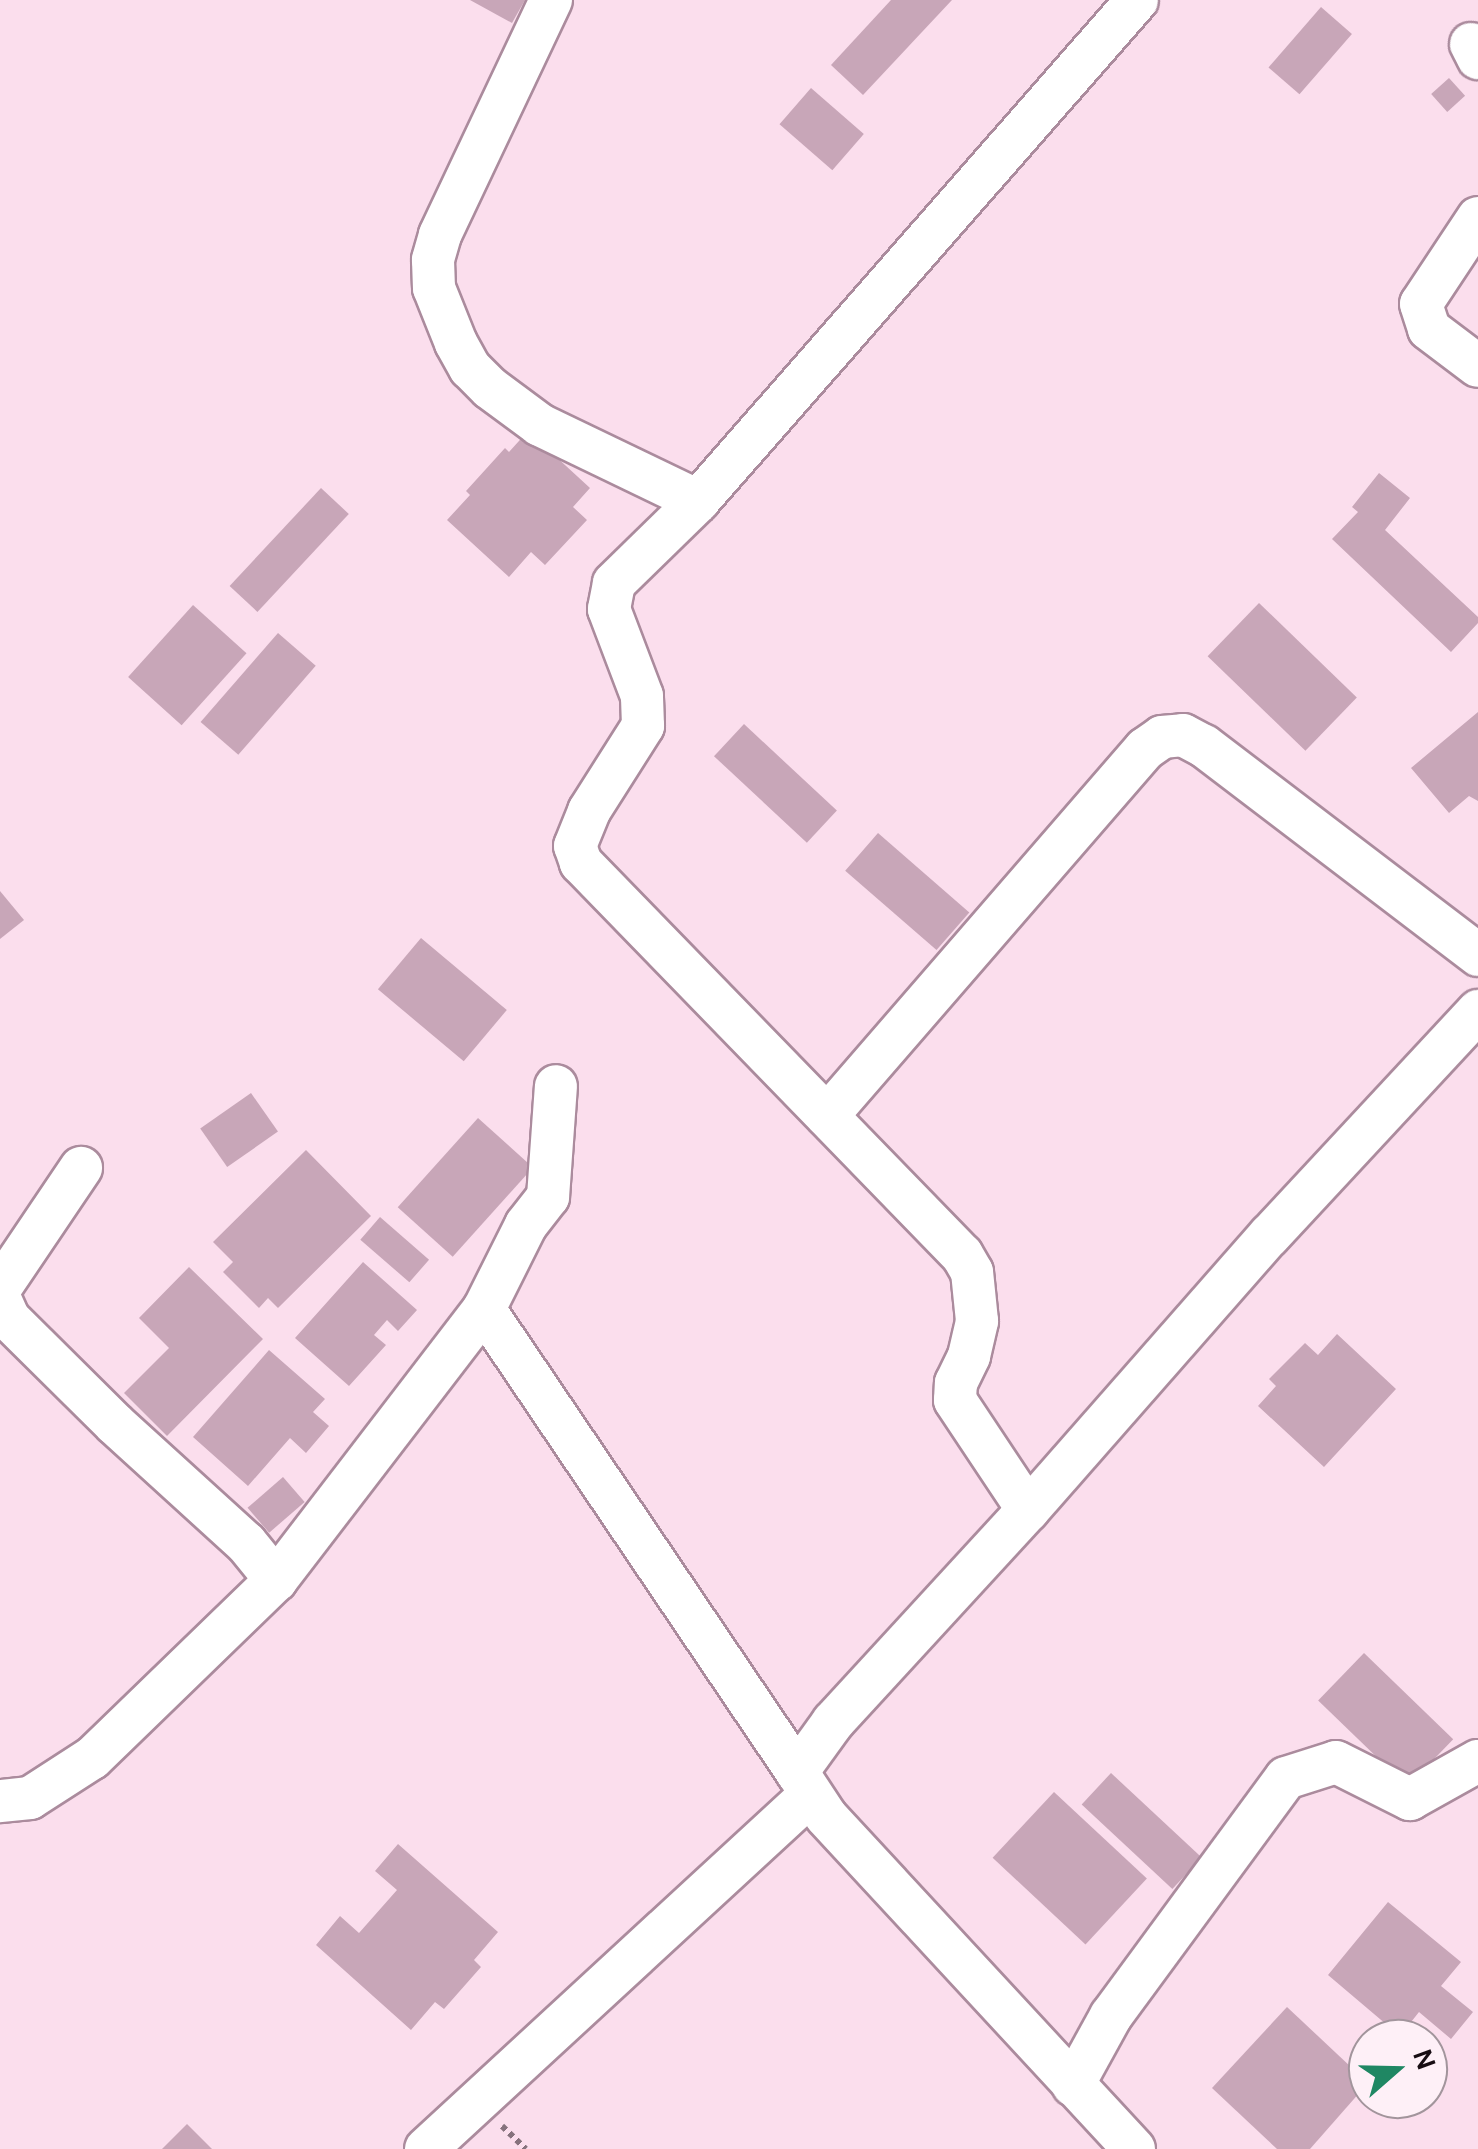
<!DOCTYPE html>
<html>
<head>
<meta charset="utf-8">
<style>
	body { margin:0 }
	#map { position:relative; width:1478px; height:2149px; overflow:hidden; background:#fbdeed; font-family:Karla,sans-serif }
	div>[style] { position:absolute }
	[style*='--x'] { left:calc(var(--x)*1px); top:calc(var(--y)*1px); width:calc(var(--w)*1px); rotate:calc(var(--a)*1deg) }
	.building>* { inset:0; background:#c8a6b8; transform-origin:0 0 }
	.path>* { height:6px; margin-top:-3px; transform-origin:0; background:repeating-linear-gradient(90deg,#86727d 0 5px,transparent 0 10px) }
	.roads { filter:drop-shadow(2px 0 #ab8b9d) drop-shadow(-2px 0 #ab8b9d) drop-shadow(0 2px #ab8b9d) drop-shadow(0 -2px #ab8b9d) }
	.street>* { height:42px; margin:-21px; padding:0 21px; transform-origin:21px; border-radius:21px; background:#fff }
	span { translate:-50% -50%; white-space:nowrap; text-align:center; line-height:1.15; -webkit-text-stroke:9px #fef0f7; paint-order:stroke }
	.north { position:absolute; left:1348px; top:2019px; width:100px; height:100px; box-sizing:border-box; background:#fef0f7; border:2px solid #a2959c; border-radius:50%; rotate:70deg; font-size:28px; font-weight:700; line-height:40px; text-align:center; color:#180d13 }
	.north::after { content:''; display:block; margin:auto; width:35px; height:45px; background:#1f8763; clip-path:polygon(50% 0,100% 100%,50% 72%,0 100%) }
</style>
</head>
<body>
<div id="map">
	<div class="building">
		<i style="clip-path:polygon(470px 0,525px 0,512px 23px)"></i>
		<i style="clip-path:polygon(891px 0,952px 0,863px 95px,831px 65px)"></i>
		<i style="left:1321px;top:7px;width:41px;height:80px;rotate:41deg"></i>
		<i style="left:1449px;top:78px;width:24px;height:24px;rotate:48deg"></i>
		<i style="left:811px;top:88px;width:70px;height:48px;rotate:41deg"></i>
		<i style="clip-path:polygon(528px 431px,590px 488px,573px 507px,587px 520px,545px 565px,531px 552px,509px 577px,447px 520px,470px 495px,466px 491px,505px 448px,509px 452px)"></i>
		<i style="clip-path:polygon(1379px 473px,1410px 498px,1385px 530px,1478px 617px,1478px 623px,1451px 652px,1332px 539px,1358px 512px,1352px 507px)"></i>
		<i style="left:321px;top:488px;width:38px;height:134px;rotate:43deg"></i>
		<i style="left:1259px;top:603px;width:136px;height:74px;rotate:44deg"></i>
		<i style="left:193px;top:605px;width:72px;height:97px;rotate:42deg"></i>
		<i style="left:278px;top:633px;width:50px;height:118px;rotate:41deg"></i>
		<i style="clip-path:polygon(1478px 712px,1478px 801px,1469px 796px,1449px 813px,1411px 768px)"></i>
		<i style="left:744px;top:724px;width:127px;height:44px;rotate:43deg"></i>
		<i style="left:878px;top:833px;width:121px;height:50px;rotate:41deg"></i>
		<i style="clip-path:polygon(0 891px,24px 920px,0 939px)"></i>
		<i style="left:421px;top:938px;width:112px;height:67px;rotate:40deg"></i>
		<i style="left:251px;top:1093px;width:47px;height:62px;rotate:55deg"></i>
		<i style="left:478px;top:1118px;width:74px;height:120px;rotate:42deg"></i>
		<i style="clip-path:polygon(306px 1150px,371px 1216px,278px 1308px,268px 1298px,259px 1308px,223px 1272px,233px 1262px,213px 1242px)"></i>
		<i style="left:380px;top:1217px;width:65px;height:30px;rotate:41deg"></i>
		<i style="clip-path:polygon(363px 1262px,417px 1310px,398px 1331px,387px 1320px,374px 1335px,386px 1345px,349px 1386px,295px 1338px)"></i>
		<i style="clip-path:polygon(189px 1267px,263px 1339px,167px 1436px,124px 1393px,169px 1348px,139px 1318px)"></i>
		<i style="clip-path:polygon(1337px 1334px,1396px 1389px,1324px 1467px,1258px 1406px,1276px 1386px,1269px 1379px,1305px 1343px,1318px 1355px)"></i>
		<i style="clip-path:polygon(269px 1350px,325px 1399px,313px 1412px,329px 1426px,306px 1453px,290px 1438px,248px 1486px,193px 1437px)"></i>
		<i style="left:283px;top:1477px;width:33px;height:47px;rotate:49deg"></i>
		<i style="left:1364px;top:1653px;width:124px;height:66px;rotate:44deg"></i>
		<i style="left:1111px;top:1773px;width:124px;height:43px;rotate:43deg"></i>
		<i style="left:1054px;top:1792px;width:127px;height:90px;rotate:43deg"></i>
		<i style="clip-path:polygon(398px 1844px,498px 1932px,474px 1960px,481px 1967px,444px 2009px,435px 2002px,411px 2030px,316px 1945px,340px 1916px,359px 1933px,397px 1890px,375px 1871px)"></i>
		<i style="clip-path:polygon(1388px 1902px,1461px 1962px,1441px 1986px,1473px 2012px,1451px 2039px,1419px 2012px,1400px 2036px,1328px 1975px)"></i>
		<i style="clip-path:polygon(1287px 2007px,1368px 2083px,1310px 2149px,1277px 2149px,1212px 2088px)"></i>
		<i style="clip-path:polygon(187px 2124px,212px 2149px,162px 2149px)"></i>
	</div>
	<div class="path">
		<i style="--x:502;--y:2126;--w:33;--a:44"></i>
	</div>
	<div class="roads">
		<div class="street">
			<i style="--x:551;--y:0;--w:260;--a:115.3"></i>
			<i style="--x:440;--y:235;--w:26;--a:106"></i>
			<i style="--x:433;--y:260;--w:28;--a:88"></i>
			<i style="--x:434;--y:288;--w:59;--a:68.2"></i>
			<i style="--x:456;--y:343;--w:29;--a:61"></i>
			<i style="--x:470;--y:368;--w:28;--a:45"></i>
			<i style="--x:490;--y:388;--w:62;--a:36.5"></i>
			<i style="--x:540;--y:425;--w:175;--a:25.7"></i>
			<i style="--x:1471;--y:44;--w:16;--a:63"></i>
			<i style="--x:1478;--y:218;--w:103;--a:123.5"></i>
			<i style="--x:1421;--y:304;--w:26;--a:72"></i>
			<i style="--x:1429;--y:329;--w:61;--a:37.1"></i>
			<i style="--x:827;--y:1116;--w:486;--a:-49.1"></i>
			<i style="--x:1145;--y:749;--w:21;--a:-35"></i>
			<i style="--x:1162;--y:737;--w:21;--a:-5"></i>
			<i style="--x:1183;--y:735;--w:24;--a:28"></i>
			<i style="--x:1204;--y:746;--w:345;--a:37.3"></i>
			<i style="--x:0;--y:1288;--w:145;--a:-56"></i>
			<i style="--x:0;--y:1299;--w:22;--a:66"></i>
			<i style="--x:9;--y:1319;--w:149;--a:44.7"></i>
			<i style="--x:115;--y:1424;--w:177;--a:42.3"></i>
			<i style="--x:246;--y:1543;--w:48;--a:51"></i>
			<i style="--x:276;--y:1580;--w:256;--a:135.9"></i>
			<i style="--x:92;--y:1758;--w:74;--a:147.2"></i>
			<i style="--x:30;--y:1798;--w:30;--a:174"></i>
			<i style="--x:484;--y:1309;--w:559;--a:55.94"></i>
			<i style="--x:1028;--y:1510;--w:132;--a:-123.6"></i>
			<i style="--x:955;--y:1400;--w:17;--a:-87"></i>
			<i style="--x:956;--y:1383;--w:30;--a:-64"></i>
			<i style="--x:969;--y:1356;--w:36;--a:-77"></i>
			<i style="--x:977;--y:1321;--w:49;--a:-95.8"></i>
			<i style="--x:972;--y:1272;--w:20;--a:-120"></i>
			<i style="--x:962;--y:1255;--w:547;--a:-134.18"></i>
			<i style="--x:581;--y:863;--w:18;--a:-109"></i>
			<i style="--x:575;--y:846;--w:38;--a:-68"></i>
			<i style="--x:589;--y:811;--w:101;--a:-57.6"></i>
			<i style="--x:643;--y:726;--w:30;--a:-92"></i>
			<i style="--x:642;--y:696;--w:93;--a:-110.8"></i>
			<i style="--x:609;--y:609;--w:26;--a:-79"></i>
			<i style="--x:614;--y:583;--w:117;--a:-44.3"></i>
			<i style="--x:698;--y:501;--w:666;--a:-48.77"></i>
			<i style="--x:276;--y:1580;--w:342;--a:-52.5"></i>
			<i style="--x:484;--y:1309;--w:94;--a:-63.4"></i>
			<i style="--x:526;--y:1225;--w:36;--a:-52"></i>
			<i style="--x:548;--y:1197;--w:111;--a:-85.9"></i>
			<i style="--x:1073;--y:2085;--w:79;--a:-61.2"></i>
			<i style="--x:1111;--y:2016;--w:295;--a:-53.7"></i>
			<i style="--x:1286;--y:1778;--w:52;--a:-17.7"></i>
			<i style="--x:1336;--y:1762;--w:83;--a:26.6"></i>
			<i style="--x:1410;--y:1799;--w:78;--a:-29.2"></i>
			<i style="--x:426;--y:2149;--w:521;--a:-42.67"></i>
			<i style="--x:1134;--y:2149;--w:454;--a:-132.8"></i>
			<i style="--x:826;--y:1816;--w:53;--a:-123.4"></i>
			<i style="--x:797;--y:1772;--w:62;--a:-54.2"></i>
			<i style="--x:833;--y:1722;--w:288;--a:-47.4"></i>
			<i style="--x:1028;--y:1510;--w:366;--a:-48.7"></i>
			<i style="--x:1270;--y:1235;--w:306;--a:-47.1"></i>
		</div>
	</div>
	<div class="north">N</div>
</div>
</body>
</html>
